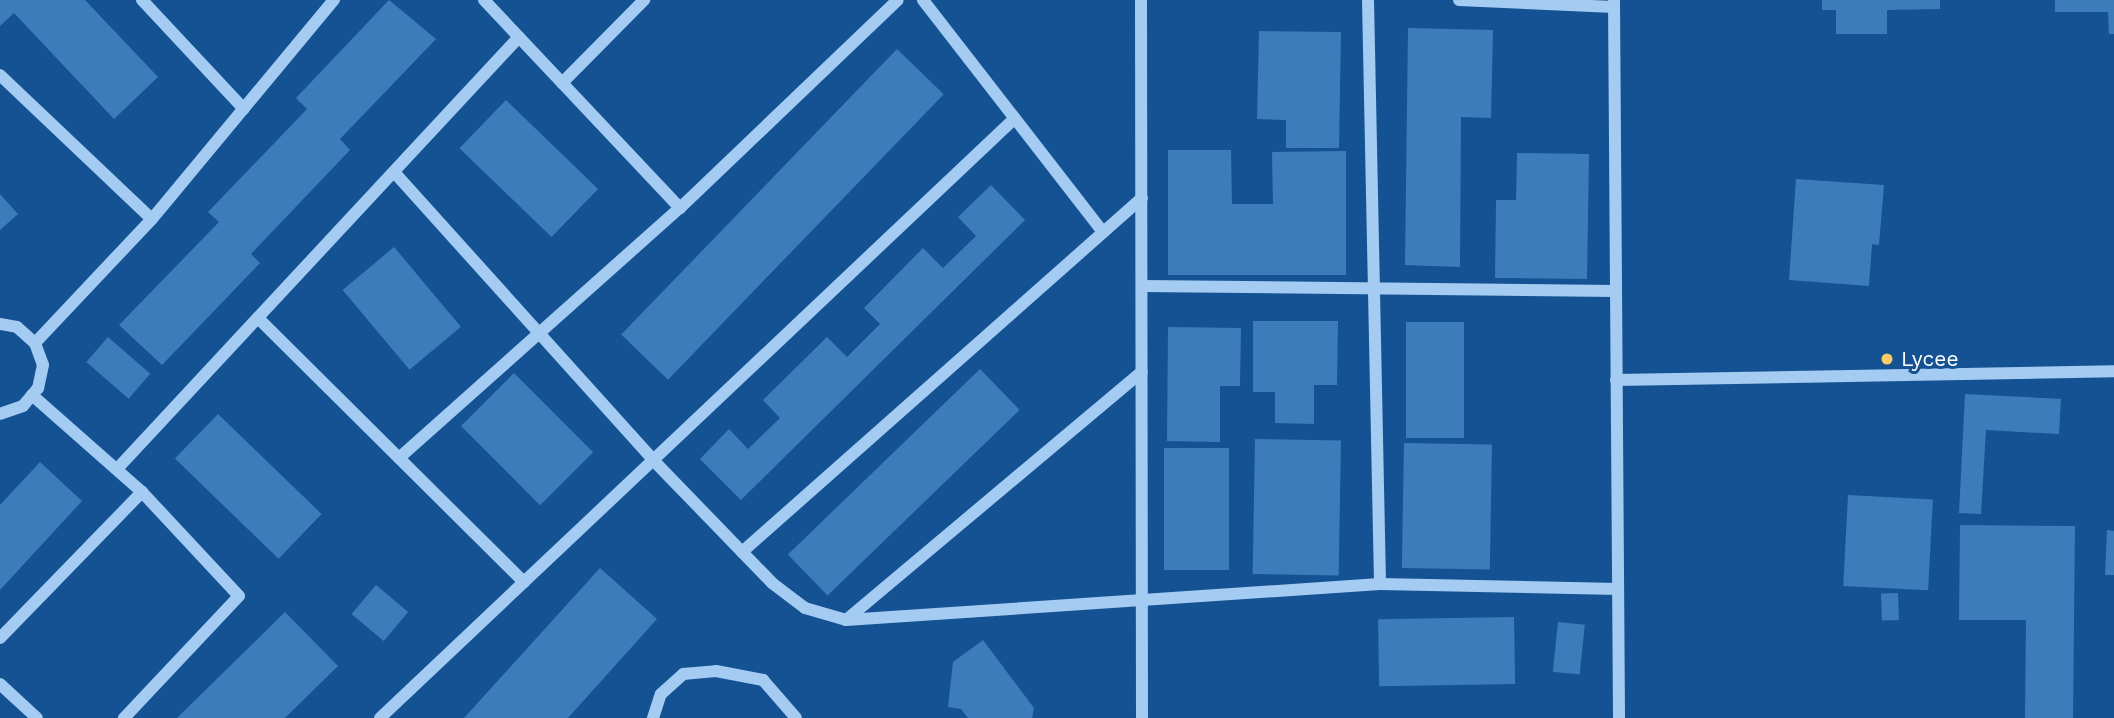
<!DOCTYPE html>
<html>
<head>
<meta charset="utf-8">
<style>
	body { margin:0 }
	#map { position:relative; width:2114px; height:718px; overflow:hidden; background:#155293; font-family:"Work Sans",sans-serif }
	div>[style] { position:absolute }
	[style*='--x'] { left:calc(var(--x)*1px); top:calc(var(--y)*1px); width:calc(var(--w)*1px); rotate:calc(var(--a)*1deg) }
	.building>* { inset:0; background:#3d7cbb; transform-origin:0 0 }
	.minor>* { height:12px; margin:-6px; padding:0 6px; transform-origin:6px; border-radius:6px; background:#a4cbf1 }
	.dots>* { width:19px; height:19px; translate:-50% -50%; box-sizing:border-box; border:4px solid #155293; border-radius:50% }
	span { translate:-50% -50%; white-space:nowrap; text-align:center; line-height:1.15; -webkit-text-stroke:6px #155293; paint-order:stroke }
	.poi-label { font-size:21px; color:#fff }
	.left { translate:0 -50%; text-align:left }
</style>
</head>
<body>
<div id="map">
	<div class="building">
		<i style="clip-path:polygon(0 0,85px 0,158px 77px,114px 119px,14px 13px,0 26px)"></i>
		<i style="clip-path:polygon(389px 0,436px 39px,340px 139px,350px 150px,251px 254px,260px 263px,162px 365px,119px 325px,219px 222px,208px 212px,307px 109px,296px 98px)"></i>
		<i style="clip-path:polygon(1822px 0,1940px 0,1940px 9px,1887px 10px,1887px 34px,1836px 34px,1836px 10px,1822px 10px)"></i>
		<i style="clip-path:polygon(2055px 0,2114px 0,2114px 34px,2109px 34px,2108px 12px,2055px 12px)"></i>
		<i style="clip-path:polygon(1408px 28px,1493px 30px,1491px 118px,1461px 117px,1460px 267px,1405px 265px)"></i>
		<i style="clip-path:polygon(1259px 31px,1341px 32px,1339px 148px,1286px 148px,1286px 120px,1257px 119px)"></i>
		<i style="left:897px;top:49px;width:65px;height:397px;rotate:44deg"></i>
		<i style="left:506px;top:100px;width:128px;height:67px;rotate:44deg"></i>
		<i style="clip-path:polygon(1168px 150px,1231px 150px,1232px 204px,1273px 204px,1272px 152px,1346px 151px,1346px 275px,1168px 275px)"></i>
		<i style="clip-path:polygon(1517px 153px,1589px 154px,1587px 279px,1495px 278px,1496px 200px,1516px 200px)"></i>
		<i style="clip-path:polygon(1796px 179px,1884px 185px,1879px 245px,1872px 244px,1869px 286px,1789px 280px)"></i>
		<i style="clip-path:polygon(991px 185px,1025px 220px,741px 500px,700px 459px,729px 429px,748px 449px,780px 418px,763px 400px,827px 337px,847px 357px,880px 324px,864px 308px,923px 248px,943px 268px,976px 236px,958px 217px)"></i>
		<i style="clip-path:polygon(0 194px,18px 214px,0 230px)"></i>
		<i style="left:394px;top:247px;width:104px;height:67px;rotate:50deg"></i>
		<i style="clip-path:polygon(1253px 321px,1338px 321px,1337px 385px,1314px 385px,1314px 424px,1275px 423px,1275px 392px,1253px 392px)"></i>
		<i style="left:1406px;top:322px;width:58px;height:116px"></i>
		<i style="clip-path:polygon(1168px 327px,1241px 328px,1240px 386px,1220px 386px,1220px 442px,1167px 441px)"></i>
		<i style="left:108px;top:337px;width:56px;height:33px;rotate:41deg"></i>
		<i style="left:980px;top:369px;width:57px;height:267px;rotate:46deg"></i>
		<i style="left:514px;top:373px;width:112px;height:75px;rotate:45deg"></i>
		<i style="clip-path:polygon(1965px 394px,2061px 399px,2059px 434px,1986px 430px,1981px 514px,1959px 513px)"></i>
		<i style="left:218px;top:414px;width:144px;height:62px;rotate:44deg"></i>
		<i style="left:1255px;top:439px;width:86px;height:135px;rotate:1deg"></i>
		<i style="left:1404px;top:443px;width:88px;height:125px;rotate:1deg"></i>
		<i style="left:1164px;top:448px;width:65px;height:122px"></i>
		<i style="clip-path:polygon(40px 462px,82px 501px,0 590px,0 505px)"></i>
		<i style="left:1848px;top:495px;width:85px;height:91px;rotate:3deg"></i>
		<i style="clip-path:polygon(1960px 525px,2075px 526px,2073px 718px,2025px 718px,2026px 620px,1959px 620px)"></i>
		<i style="clip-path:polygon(2107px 530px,2114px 531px,2114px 575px,2105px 575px)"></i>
		<i style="clip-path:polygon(600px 568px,657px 619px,568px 718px,464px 718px)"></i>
		<i style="left:376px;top:585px;width:42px;height:38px;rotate:40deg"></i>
		<i style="left:1898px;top:593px;width:27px;height:17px;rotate:88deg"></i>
		<i style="clip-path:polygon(285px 612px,338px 666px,285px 718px,177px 718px)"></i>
		<i style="left:1514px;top:617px;width:67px;height:136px;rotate:89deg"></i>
		<i style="left:1558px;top:622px;width:27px;height:50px;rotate:6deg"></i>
		<i style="clip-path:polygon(983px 640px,1034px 708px,1032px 718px,968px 718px,961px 709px,948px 707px,953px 662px)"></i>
	</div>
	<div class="minor">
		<i style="--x:142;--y:0;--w:149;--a:46.9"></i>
		<i style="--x:484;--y:0;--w:286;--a:46.7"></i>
		<i style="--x:923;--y:0;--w:294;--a:52.2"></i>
		<i style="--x:1141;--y:0;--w:718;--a:89.92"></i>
		<i style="--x:1368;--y:0;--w:584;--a:88.82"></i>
		<i style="--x:1459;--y:0;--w:155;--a:2.6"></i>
		<i style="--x:1614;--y:0;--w:718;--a:89.6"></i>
		<i style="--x:0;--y:75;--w:209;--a:43.5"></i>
		<i style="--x:562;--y:83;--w:117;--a:-45.3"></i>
		<i style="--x:394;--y:172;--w:387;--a:48"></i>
		<i style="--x:653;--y:460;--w:171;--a:45.9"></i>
		<i style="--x:772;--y:583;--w:41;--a:37.1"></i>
		<i style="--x:805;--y:608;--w:43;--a:16.3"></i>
		<i style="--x:846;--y:620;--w:535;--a:-3.86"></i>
		<i style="--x:1380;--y:584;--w:238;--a:1.2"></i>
		<i style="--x:1142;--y:286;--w:474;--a:0.6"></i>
		<i style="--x:258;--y:318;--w:375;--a:44.8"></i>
		<i style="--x:0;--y:324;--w:17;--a:10"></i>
		<i style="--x:17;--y:327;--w:24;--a:42"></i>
		<i style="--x:35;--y:343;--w:23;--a:70"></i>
		<i style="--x:43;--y:365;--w:24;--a:102"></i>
		<i style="--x:38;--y:388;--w:23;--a:130"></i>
		<i style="--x:23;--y:406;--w:24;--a:161"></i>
		<i style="--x:35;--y:343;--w:170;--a:-46.7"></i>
		<i style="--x:152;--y:219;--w:285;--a:-50.3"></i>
		<i style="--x:1616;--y:380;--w:498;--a:-1"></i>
		<i style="--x:32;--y:395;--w:147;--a:41.4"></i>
		<i style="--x:142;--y:492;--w:142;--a:47"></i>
		<i style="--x:239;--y:596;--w:168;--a:133.3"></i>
		<i style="--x:399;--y:458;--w:376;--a:-41.7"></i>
		<i style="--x:680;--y:208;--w:301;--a:-43.7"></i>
		<i style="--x:117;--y:469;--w:590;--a:-47.06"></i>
		<i style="--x:742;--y:552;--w:534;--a:-41.51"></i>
		<i style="--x:846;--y:620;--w:386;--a:-40"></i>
		<i style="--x:0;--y:638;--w:204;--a:-45.8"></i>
		<i style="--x:0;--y:684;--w:50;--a:42.6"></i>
		<i style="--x:380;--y:718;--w:872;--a:-43.37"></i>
		<i style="--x:653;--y:718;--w:25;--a:-72"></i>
		<i style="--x:661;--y:694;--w:30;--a:-42"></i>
		<i style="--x:683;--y:674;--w:33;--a:-5"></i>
		<i style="--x:716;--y:671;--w:48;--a:10.8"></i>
		<i style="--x:763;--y:680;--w:50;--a:49"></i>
	</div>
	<div class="dots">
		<i style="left:1887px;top:359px;background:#ffcb64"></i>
	</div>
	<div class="poi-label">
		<span class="left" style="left:1901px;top:359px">Lycee</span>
	</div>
</div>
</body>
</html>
